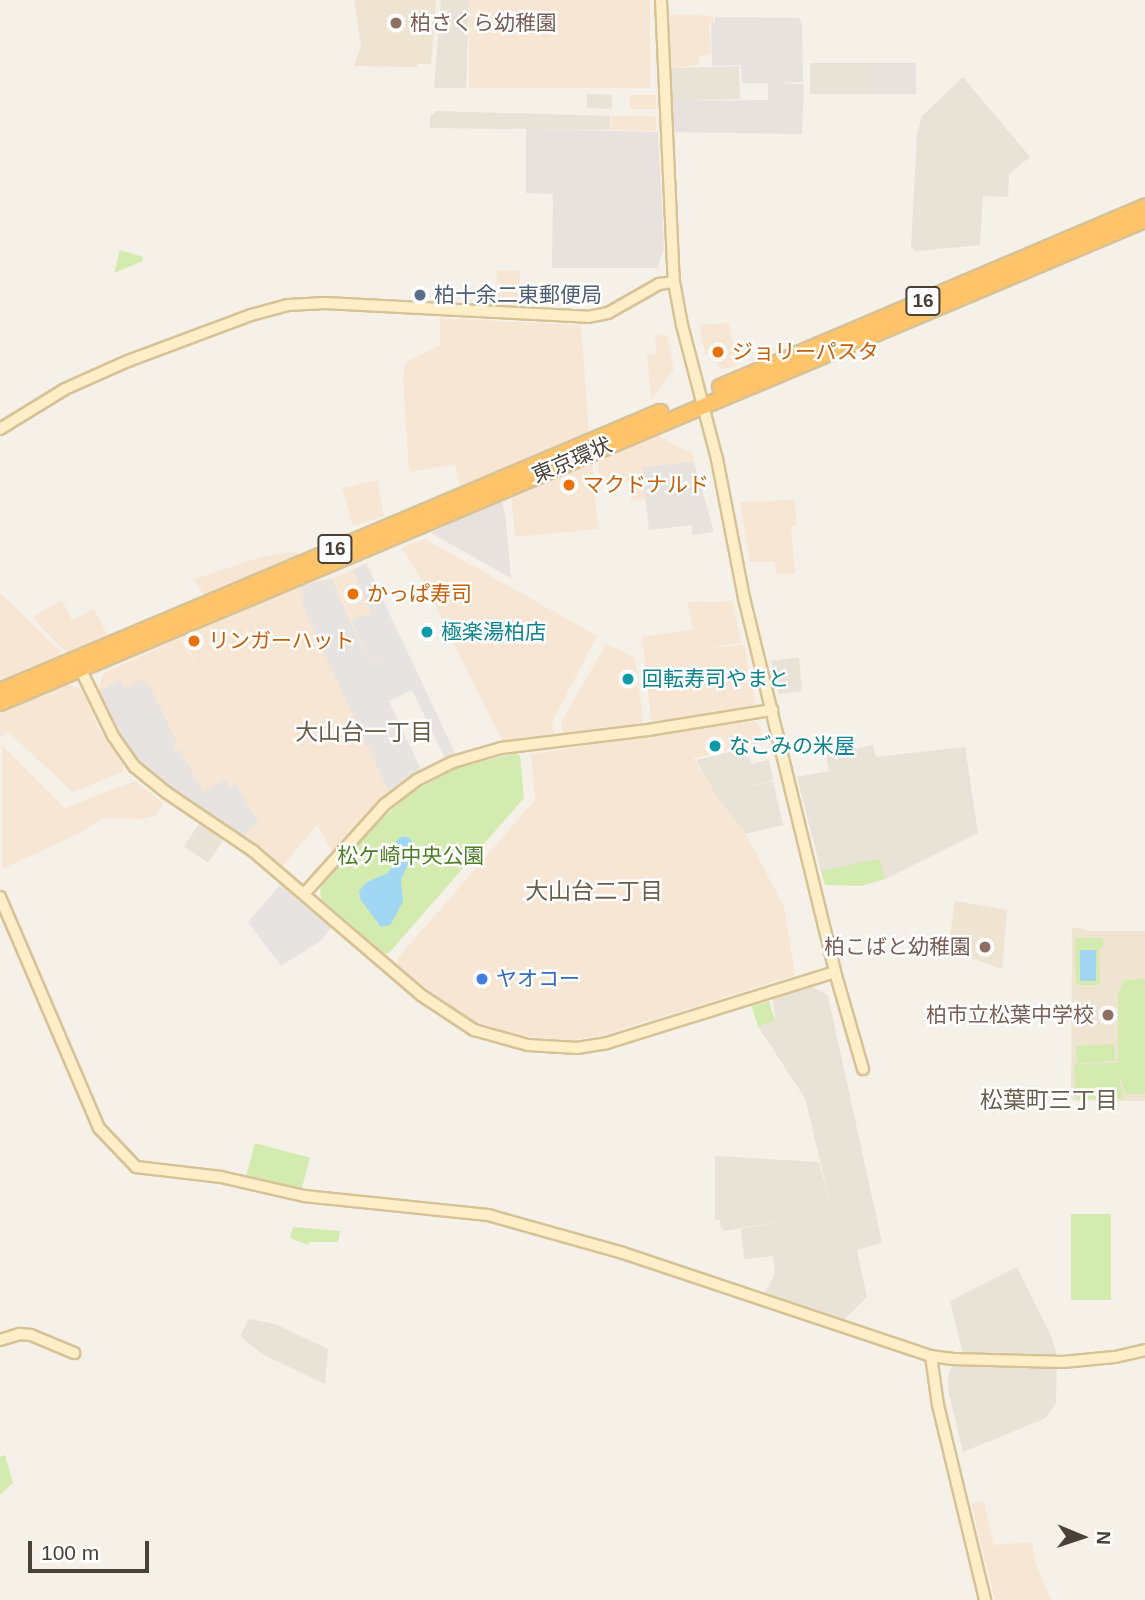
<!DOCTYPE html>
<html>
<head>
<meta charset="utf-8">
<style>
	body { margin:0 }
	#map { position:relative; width:1145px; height:1600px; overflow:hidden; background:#f5f0e8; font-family:Helvetica,"Noto Sans JP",sans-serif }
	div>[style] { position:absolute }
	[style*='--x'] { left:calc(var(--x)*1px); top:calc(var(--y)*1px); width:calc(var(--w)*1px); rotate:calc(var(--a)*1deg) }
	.residential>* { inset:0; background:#e9e2d6; transform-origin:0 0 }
	.commercial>* { inset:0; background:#f7e6d3; transform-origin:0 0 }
	.industrial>* { inset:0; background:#e7e2dd; transform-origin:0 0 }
	.education>* { inset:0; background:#eee4d1 }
	.green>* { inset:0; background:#d3ebaf; transform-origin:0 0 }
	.parking>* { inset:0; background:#e6e3e0 }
	.water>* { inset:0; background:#a2d7f4; transform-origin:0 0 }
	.roads { filter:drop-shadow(2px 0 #d7c296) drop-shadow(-2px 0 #d7c296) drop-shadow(0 2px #d7c296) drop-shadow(0 -2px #d7c296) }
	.secondary>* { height:10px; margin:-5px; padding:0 5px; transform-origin:5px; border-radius:5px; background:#ffeec8 }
	.highway>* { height:14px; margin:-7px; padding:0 7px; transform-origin:7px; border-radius:7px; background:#ffc469 }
	.dots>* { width:19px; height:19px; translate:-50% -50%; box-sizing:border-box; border:4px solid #fff; border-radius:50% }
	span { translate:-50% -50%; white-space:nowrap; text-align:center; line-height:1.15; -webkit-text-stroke:5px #fff; paint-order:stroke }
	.shield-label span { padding:2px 5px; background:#fff; border:2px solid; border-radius:5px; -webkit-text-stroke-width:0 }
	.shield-label { font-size:19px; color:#494036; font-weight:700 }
	.education-label { font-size:21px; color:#785e54 }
	.left { translate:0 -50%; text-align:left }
	.right { translate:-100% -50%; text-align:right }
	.service-label { font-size:21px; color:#4e5e75 }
	.food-label { font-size:21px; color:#c56008 }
	.street-label { font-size:21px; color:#494036 }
	.culture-label { font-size:21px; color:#0d838f }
	.park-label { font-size:21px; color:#4d7e26 }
	.shop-label { font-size:21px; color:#366cbe }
	.neighbourhood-label { font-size:23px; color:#6c5e4d }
	.north { position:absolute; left:1047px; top:1502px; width:70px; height:70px; -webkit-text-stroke:5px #fff; paint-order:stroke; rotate:92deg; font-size:19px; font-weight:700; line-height:28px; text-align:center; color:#494036 }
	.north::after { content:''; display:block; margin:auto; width:24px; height:32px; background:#494036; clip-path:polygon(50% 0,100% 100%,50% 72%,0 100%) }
	.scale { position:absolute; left:28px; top:1541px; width:121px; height:32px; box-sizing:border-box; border:4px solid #494036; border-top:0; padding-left:9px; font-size:21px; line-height:24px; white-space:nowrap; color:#494036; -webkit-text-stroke:5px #fff; paint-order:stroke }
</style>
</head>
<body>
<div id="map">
	<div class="residential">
		<i style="clip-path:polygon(441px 0,469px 0,466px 88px,434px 88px)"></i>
		<i style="left:810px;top:63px;width:61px;height:31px"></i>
		<i style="left:739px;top:66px;width:33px;height:68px;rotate:88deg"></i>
		<i style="clip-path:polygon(963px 77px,1030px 157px,1009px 174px,1008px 197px,983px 196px,980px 245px,917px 251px,911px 247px,917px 135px,922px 116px)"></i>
		<i style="left:587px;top:94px;width:25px;height:14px;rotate:2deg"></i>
		<i style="clip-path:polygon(436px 111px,610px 116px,610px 130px,430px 128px,430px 117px)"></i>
		<i style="clip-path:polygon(799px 657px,802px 691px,779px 694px,771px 661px)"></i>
		<i style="clip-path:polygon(873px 745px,876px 757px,965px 747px,978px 833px,885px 879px,880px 860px,877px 859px,821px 871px,797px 777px,829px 771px,826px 755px)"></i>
		<i style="clip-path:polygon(747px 748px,751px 764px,769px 760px,773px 780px,722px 794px,773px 781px,783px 825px,746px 834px,716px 796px,696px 760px)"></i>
		<i style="left:199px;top:824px;width:29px;height:27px;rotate:34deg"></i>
		<i style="clip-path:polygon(812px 986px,828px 996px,882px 1243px,857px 1250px,867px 1297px,839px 1325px,761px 1300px,775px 1274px,773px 1256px,744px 1259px,741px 1229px,797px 1218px,725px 1231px,721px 1228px,720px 1220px,715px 1220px,715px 1156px,819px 1162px,832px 1211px,805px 1098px,757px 1025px,775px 1021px,773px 998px)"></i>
		<i style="clip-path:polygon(1017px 1267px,1052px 1338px,1057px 1356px,1056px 1402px,1046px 1418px,963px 1452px,949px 1394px,948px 1377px,953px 1363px,963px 1354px,950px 1301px)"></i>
		<i style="clip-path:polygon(249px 1319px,275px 1324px,328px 1349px,325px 1384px,262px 1354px,240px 1336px)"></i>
	</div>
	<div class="commercial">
		<i style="left:469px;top:0;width:181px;height:88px"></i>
		<i style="clip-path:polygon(667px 14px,713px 16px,714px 21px,709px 22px,711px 55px,699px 56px,699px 65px,670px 68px)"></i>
		<i style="left:630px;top:95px;width:26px;height:14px"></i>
		<i style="left:611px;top:116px;width:45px;height:14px;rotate:1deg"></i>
		<i style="left:497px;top:270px;width:23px;height:39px;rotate:2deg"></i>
		<i style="clip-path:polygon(440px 318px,581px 325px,589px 434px,460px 487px,455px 464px,409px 472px,403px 379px,406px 362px,440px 345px)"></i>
		<i style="clip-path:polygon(729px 323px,737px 366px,721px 369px,705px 352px,699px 325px)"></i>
		<i style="clip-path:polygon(655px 335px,667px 336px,674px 369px,651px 399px,647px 355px,657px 354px)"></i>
		<i style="clip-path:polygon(656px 434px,686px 451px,691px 449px,694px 462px,643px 467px,646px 499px,631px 500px,630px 481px,600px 484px,598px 458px)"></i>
		<i style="clip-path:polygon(592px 461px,598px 529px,515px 537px,511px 495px,549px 479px,551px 493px,550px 478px)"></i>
		<i style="clip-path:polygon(377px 480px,384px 516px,353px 526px,342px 488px)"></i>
		<i style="clip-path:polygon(795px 500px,796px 526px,791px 526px,795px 574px,776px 574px,775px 562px,750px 562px,740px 502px)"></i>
		<i style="clip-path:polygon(425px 539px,597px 636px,552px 722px,554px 738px,503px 742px,428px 591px,402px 548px)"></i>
		<i style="clip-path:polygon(298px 551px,299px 556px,204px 595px,194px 579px,261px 557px)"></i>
		<i style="clip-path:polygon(367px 563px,404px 647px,370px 663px,422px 772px,386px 798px,333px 854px,317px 824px,281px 869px,144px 769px,117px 733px,98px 691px,104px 673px,180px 638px,201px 675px,182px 637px,296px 585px,333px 578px,366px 655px,334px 578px)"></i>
		<i style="clip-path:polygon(0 593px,60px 651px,60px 656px,0 681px)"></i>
		<i style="clip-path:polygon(62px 600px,72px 621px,94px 609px,108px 636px,68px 654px,32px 617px)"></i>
		<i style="clip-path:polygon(732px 601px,742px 643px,696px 648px,744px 645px,755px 702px,750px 708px,656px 722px,651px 719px,642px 637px,693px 629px,687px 602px)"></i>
		<i style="clip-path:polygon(606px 644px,635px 658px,643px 720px,640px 725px,563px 736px,561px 723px)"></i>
		<i style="clip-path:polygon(66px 684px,82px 690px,99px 730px,123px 764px,122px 772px,73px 792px,7px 731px,0 738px,0 711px)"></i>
		<i style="clip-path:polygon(754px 721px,760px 725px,763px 742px,695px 758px,692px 755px,716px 796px,746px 834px,784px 907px,795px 975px,603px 1035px,567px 1041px,512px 1034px,477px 1022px,449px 1006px,398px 966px,398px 958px,535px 800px,531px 754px)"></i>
		<i style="clip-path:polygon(2px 745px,65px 808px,135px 781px,163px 803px,157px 815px,142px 819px,102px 818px,82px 832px,2px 869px)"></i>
		<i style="clip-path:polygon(984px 1502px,994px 1545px,1032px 1542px,1036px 1564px,1051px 1600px,995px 1600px,971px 1503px)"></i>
	</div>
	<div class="industrial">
		<i style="clip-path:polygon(715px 17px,799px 18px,802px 23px,803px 82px,775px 83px,804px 84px,802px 134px,672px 132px,671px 101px,768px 100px,768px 83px,742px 83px,741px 65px,712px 66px,711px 23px,715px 22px)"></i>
		<i style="left:871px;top:63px;width:45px;height:31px"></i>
		<i style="clip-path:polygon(526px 129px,658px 132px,664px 249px,657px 268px,552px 268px,553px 194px,526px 193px)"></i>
		<i style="clip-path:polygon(694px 462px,714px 532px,693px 535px,691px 525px,649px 530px,642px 467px)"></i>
		<i style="clip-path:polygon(502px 499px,506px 522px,511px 578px,431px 533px)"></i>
	</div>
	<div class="education">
		<i style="clip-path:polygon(354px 0,436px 0,431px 64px,417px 64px,417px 67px,354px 66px,361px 46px)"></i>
		<i style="clip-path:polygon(955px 901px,1007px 910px,1002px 969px,948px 950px)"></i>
		<i style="clip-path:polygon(1075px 927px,1090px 931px,1145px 931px,1145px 1101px,1074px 1101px,1071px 1098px,1072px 930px)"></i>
	</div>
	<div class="green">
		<i style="clip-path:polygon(120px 250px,143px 257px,143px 261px,114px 273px)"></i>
		<i style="clip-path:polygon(516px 753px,520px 756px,524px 798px,389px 953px,384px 953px,321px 899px,320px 888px,376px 824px,411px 793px,456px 768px)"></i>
		<i style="clip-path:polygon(877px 859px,880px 860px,885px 879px,861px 886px,825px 885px,821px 871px)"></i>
		<i style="clip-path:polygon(1075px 938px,1103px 938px,1103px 948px,1099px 948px,1100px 985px,1076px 985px)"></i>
		<i style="clip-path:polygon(1145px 979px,1145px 1094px,1126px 1094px,1118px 1073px,1124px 1099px,1076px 1099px,1074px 1064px,1118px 1063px,1118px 993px,1124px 980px)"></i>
		<i style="left:769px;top:1001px;width:21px;height:18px;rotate:73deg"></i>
		<i style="left:1114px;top:1044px;width:17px;height:38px;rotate:87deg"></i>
		<i style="left:255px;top:1143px;width:57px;height:35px;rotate:15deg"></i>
		<i style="left:1111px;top:1214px;width:86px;height:40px;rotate:90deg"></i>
		<i style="clip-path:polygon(293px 1227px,340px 1231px,338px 1242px,309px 1242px,308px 1245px,290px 1238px)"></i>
		<i style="clip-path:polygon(5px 1455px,13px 1483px,0 1495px,0 1457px)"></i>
	</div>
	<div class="parking">
		<i style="clip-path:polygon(366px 564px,456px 755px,446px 760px,412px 690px,389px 701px,422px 772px,390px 794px,301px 603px,306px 601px,299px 586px,332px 579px,351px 625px,371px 663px,395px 651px,371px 662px,351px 621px,371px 613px,353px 570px)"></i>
		<i style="clip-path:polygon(142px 679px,146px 686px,149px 685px,177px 742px,173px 745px,176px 751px,180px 750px,203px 792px,226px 780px,229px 787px,236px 784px,259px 824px,249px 828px,244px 837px,148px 771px,131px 752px,99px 692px,120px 680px,125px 689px)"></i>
		<i style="clip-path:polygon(280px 885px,331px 928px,320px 941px,281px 966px,248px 922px)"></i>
	</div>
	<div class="water">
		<i style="clip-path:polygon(402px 836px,410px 838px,417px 853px,416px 860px,408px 864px,401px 880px,403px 901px,397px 913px,390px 925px,381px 927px,360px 899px,359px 891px,367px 882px,388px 873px,394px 863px,393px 844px)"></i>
		<i style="left:1080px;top:950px;width:16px;height:31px"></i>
	</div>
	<div class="roads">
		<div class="secondary">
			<i style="--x:661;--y:0;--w:282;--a:87.4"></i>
			<i style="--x:674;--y:282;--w:44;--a:79.5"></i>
			<i style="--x:682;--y:325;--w:138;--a:75.4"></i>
			<i style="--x:717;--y:459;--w:142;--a:79"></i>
			<i style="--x:744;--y:598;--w:385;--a:76.3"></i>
			<i style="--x:835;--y:972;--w:101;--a:73.9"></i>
			<i style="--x:0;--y:429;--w:76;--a:-31.6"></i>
			<i style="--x:65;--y:389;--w:69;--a:-24"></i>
			<i style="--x:128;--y:361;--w:131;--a:-20.5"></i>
			<i style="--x:251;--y:315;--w:38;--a:-15"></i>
			<i style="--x:288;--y:305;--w:37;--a:-3"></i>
			<i style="--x:325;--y:303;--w:263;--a:3"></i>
			<i style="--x:588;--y:317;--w:20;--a:-11"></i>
			<i style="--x:608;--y:313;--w:59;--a:-29.6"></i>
			<i style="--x:659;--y:284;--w:15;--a:-8"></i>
			<i style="--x:79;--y:666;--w:78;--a:64.1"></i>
			<i style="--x:113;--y:736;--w:38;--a:55"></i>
			<i style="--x:135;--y:767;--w:41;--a:39.1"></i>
			<i style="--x:167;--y:793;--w:104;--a:34"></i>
			<i style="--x:253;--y:851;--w:221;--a:40.6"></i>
			<i style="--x:421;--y:995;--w:64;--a:33.4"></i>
			<i style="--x:474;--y:1030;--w:56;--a:15.5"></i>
			<i style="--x:528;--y:1045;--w:49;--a:3.5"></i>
			<i style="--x:577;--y:1048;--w:30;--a:-9"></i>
			<i style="--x:607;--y:1043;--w:239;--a:-17.3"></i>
			<i style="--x:304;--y:894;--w:120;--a:-48"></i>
			<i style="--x:384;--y:805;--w:41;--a:-37.1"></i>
			<i style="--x:417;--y:780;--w:40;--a:-26.6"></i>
			<i style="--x:453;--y:762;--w:50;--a:-16.3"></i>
			<i style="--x:501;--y:748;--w:148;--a:-7"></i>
			<i style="--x:648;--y:730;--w:126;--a:-9.2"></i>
			<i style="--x:0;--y:897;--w:251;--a:66.8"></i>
			<i style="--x:99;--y:1128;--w:54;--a:46.5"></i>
			<i style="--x:136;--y:1167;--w:86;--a:6.7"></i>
			<i style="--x:221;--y:1177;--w:85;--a:12.9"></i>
			<i style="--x:304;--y:1196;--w:185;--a:5.9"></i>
			<i style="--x:488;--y:1215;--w:140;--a:15.7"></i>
			<i style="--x:623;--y:1253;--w:325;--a:18.5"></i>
			<i style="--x:931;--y:1356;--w:22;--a:8"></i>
			<i style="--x:953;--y:1359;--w:110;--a:1.6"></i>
			<i style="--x:1063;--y:1362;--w:52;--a:-5.5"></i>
			<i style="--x:1115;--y:1357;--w:31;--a:-13"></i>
			<i style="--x:0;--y:1340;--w:21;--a:-17"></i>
			<i style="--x:20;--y:1334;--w:11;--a:5"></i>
			<i style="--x:31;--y:1335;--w:47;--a:22.7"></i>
			<i style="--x:931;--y:1356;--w:49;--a:81.9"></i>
			<i style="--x:938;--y:1405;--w:201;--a:76.4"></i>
		</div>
		<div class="highway">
			<i style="--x:720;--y:387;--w:462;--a:-23"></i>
			<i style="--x:0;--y:691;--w:717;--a:-22.92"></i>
			<i style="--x:0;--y:703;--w:1243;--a:-22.87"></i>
		</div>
	</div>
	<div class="dots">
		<i style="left:396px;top:23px;background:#8d6e63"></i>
		<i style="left:420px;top:295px;background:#5c6f8a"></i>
		<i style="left:718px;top:352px;background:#e8710a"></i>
		<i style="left:569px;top:485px;background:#e8710a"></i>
		<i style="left:353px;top:594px;background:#e8710a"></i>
		<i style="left:427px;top:632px;background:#0f9aa8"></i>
		<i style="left:194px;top:641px;background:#e8710a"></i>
		<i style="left:628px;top:679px;background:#0f9aa8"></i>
		<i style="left:715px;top:746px;background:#0f9aa8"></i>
		<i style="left:985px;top:947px;background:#8d6e63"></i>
		<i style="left:482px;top:979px;background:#3f7fe0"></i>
		<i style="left:1108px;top:1015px;background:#8d6e63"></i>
	</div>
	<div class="shield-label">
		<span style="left:923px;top:301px">16</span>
		<span style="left:335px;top:549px">16</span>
	</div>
	<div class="education-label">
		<span class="left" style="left:410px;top:23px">柏さくら幼稚園</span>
		<span class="right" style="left:971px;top:947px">柏こばと幼稚園</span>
		<span class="right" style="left:1094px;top:1015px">柏市立松葉中学校</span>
	</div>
	<div class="service-label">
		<span class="left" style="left:434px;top:295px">柏十余二東郵便局</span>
	</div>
	<div class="food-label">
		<span class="left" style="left:732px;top:352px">ジョリーパスタ</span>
		<span class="left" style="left:583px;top:485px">マクドナルド</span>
		<span class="left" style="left:367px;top:594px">かっぱ寿司</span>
		<span class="left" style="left:208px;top:641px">リンガーハット</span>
	</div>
	<div class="street-label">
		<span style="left:572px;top:460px;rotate:-23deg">東京環状</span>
	</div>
	<div class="culture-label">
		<span class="left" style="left:441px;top:632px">極楽湯柏店</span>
		<span class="left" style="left:642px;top:679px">回転寿司やまと</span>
		<span class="left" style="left:729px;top:746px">なごみの米屋</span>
	</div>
	<div class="park-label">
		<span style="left:411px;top:856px">松ケ崎中央公園</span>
	</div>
	<div class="shop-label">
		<span class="left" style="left:496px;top:979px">ヤオコー</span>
	</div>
	<div class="neighbourhood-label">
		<span style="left:364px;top:732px">大山台一丁目</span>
		<span style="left:594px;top:891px">大山台二丁目</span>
		<span style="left:1049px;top:1100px">松葉町三丁目</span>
	</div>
	<div class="north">N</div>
	<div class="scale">100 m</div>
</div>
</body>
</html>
